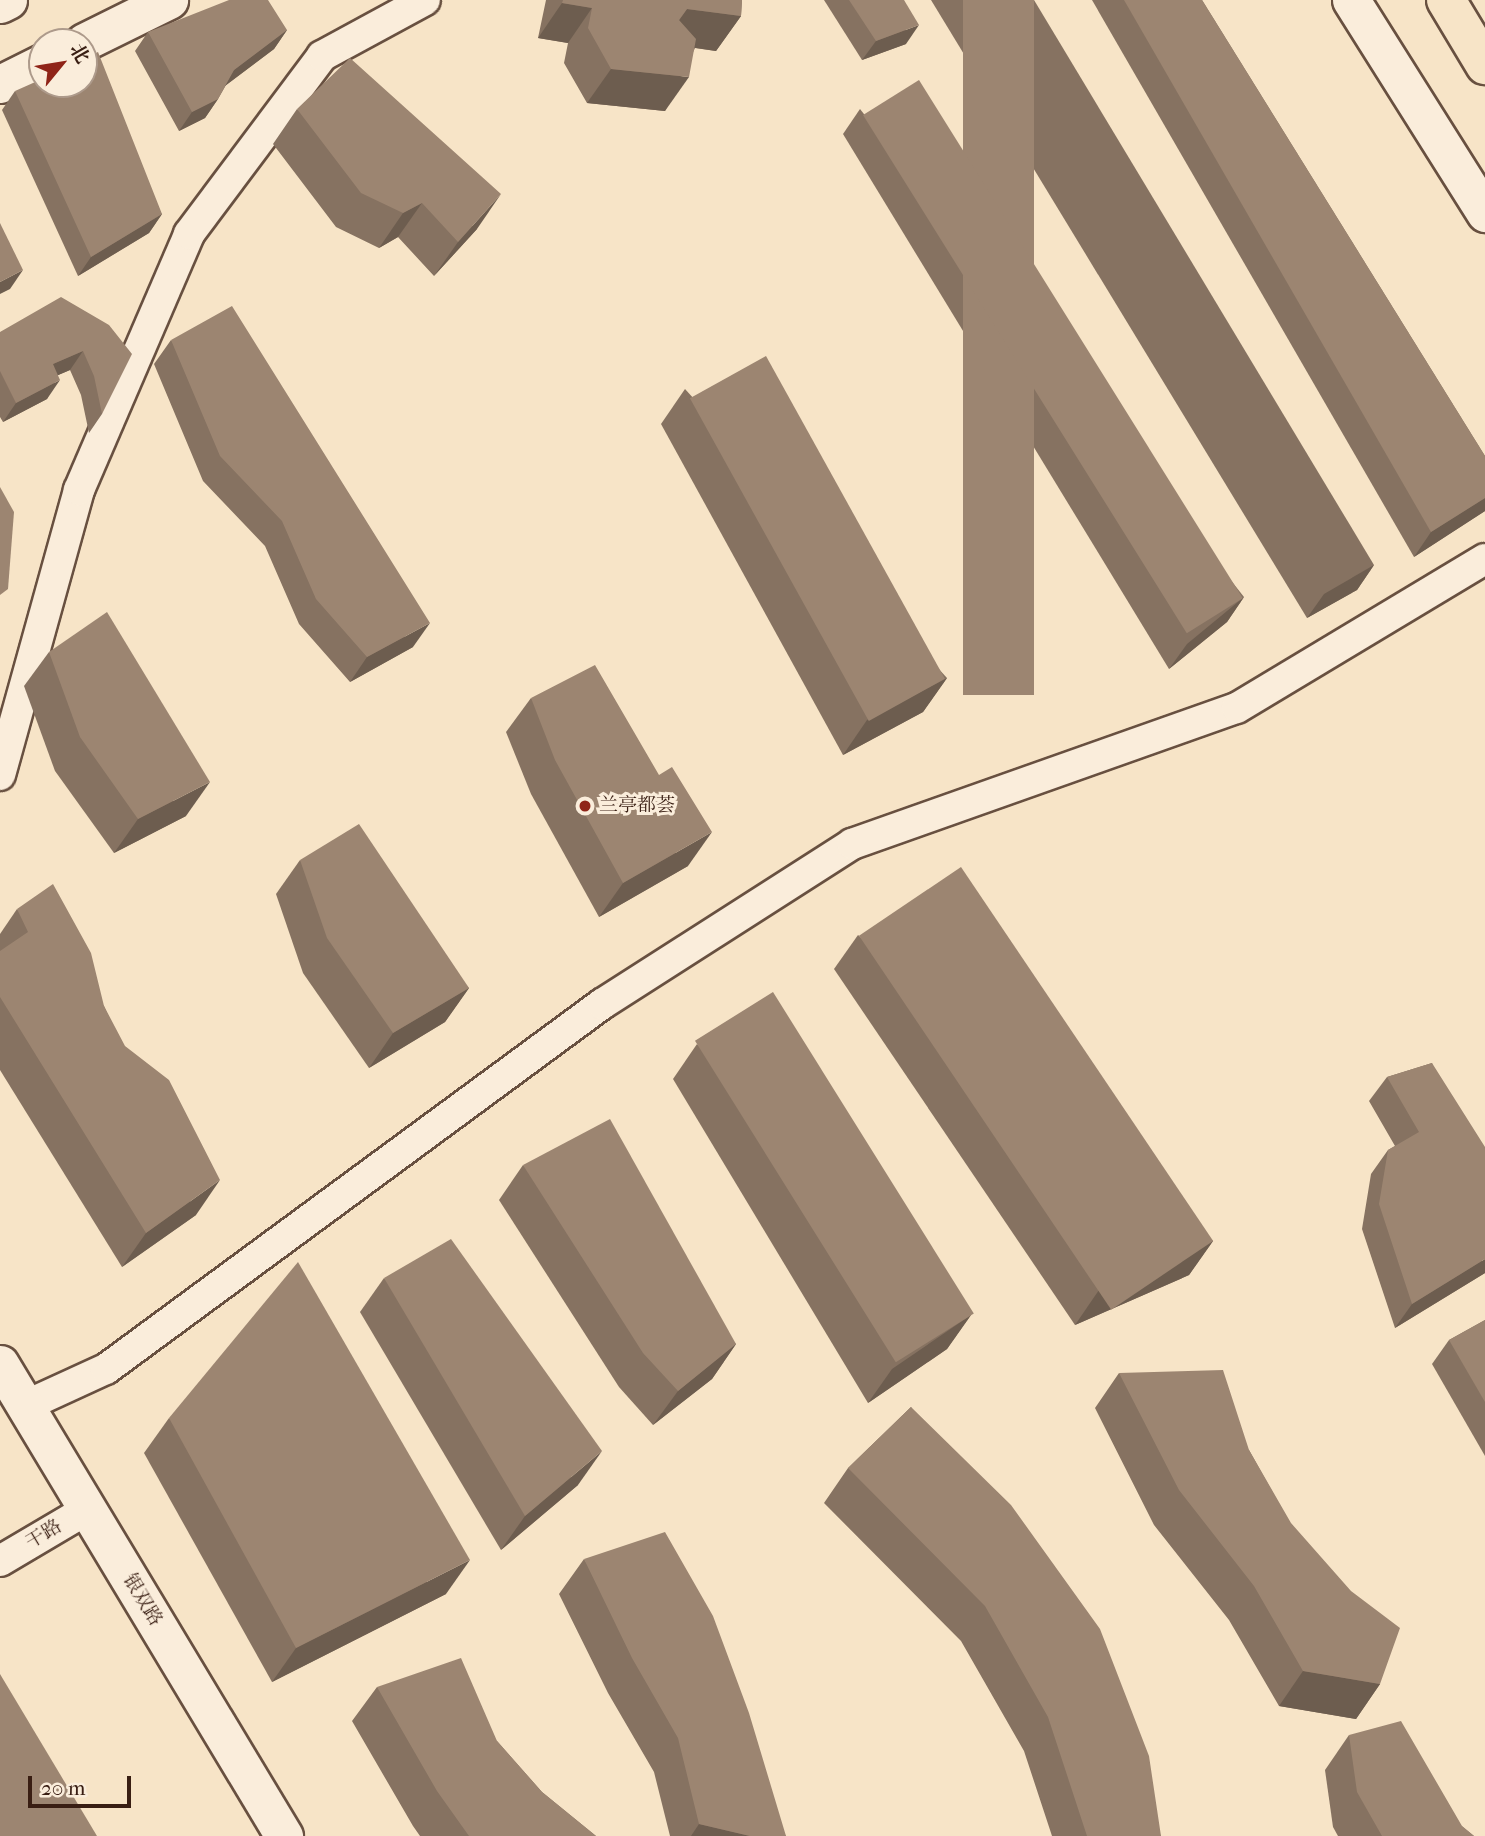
<!DOCTYPE html>
<html>
<head>
<meta charset="utf-8">
<style>
	body { margin:0 }
	#map { position:relative; width:1485px; height:1836px; overflow:hidden; background:#f7e4c7; font-family:"IM FELL French Canon","Noto Serif SC",serif }
	div>[style] { position:absolute }
	[style*='--x'] { left:calc(var(--x)*1px); top:calc(var(--y)*1px); width:calc(var(--w)*1px); rotate:calc(var(--a)*1deg) }
	.roads { filter:drop-shadow(2px 0 #685040) drop-shadow(-2px 0 #685040) drop-shadow(0 2px #685040) drop-shadow(0 -2px #685040) }
	.minor>* { height:30px; margin:-15px; padding:0 15px; transform-origin:15px; border-radius:15px; background:#faeddb }
	.tertiary>* { height:37px; margin:-18.5px; padding:0 18.5px; transform-origin:18.5px; border-radius:18.5px; background:#faeddb }
	.trunk>* { height:38px; margin:-19px; padding:0 19px; transform-origin:19px; border-radius:19px; background:#f7e4c7 }
	.wall>* { inset:0; background:#867261 }
	.shaded-wall>* { inset:0; background:#6d5d4f }
	.building>* { inset:0; background:#9c8571; transform-origin:0 0 }
	.dots>* { width:19px; height:19px; translate:-50% -50%; box-sizing:border-box; border:4px solid #faeddb; border-radius:50% }
	span { translate:-50% -50%; white-space:nowrap; text-align:center; line-height:1.15; -webkit-text-stroke:6px #faeddb; paint-order:stroke }
	.poi-label { font-size:19px; color:#391e13 }
	.left { translate:0 -50%; text-align:left }
	.street-label { font-size:19px; color:#391e13 }
	.north { position:absolute; left:28px; top:28px; width:70px; height:70px; box-sizing:border-box; background:#faeddb; border:2px solid #ad9a8b; border-radius:50%; rotate:60deg; font-size:19px; font-weight:700; line-height:28px; text-align:center; color:#391e13 }
	.north::after { content:''; display:block; margin:auto; width:24px; height:32px; background:#8f2418; clip-path:polygon(50% 0,100% 100%,50% 72%,0 100%) }
	.scale { position:absolute; left:28px; top:1776px; width:103px; height:32px; box-sizing:border-box; border:4px solid #391e13; border-top:0; padding-left:9px; font-size:21px; line-height:24px; white-space:nowrap; color:#391e13; -webkit-text-stroke:5px #faeddb; paint-order:stroke }
</style>
</head>
<body>
<div id="map">
	<div class="roads">
		<div class="minor">
			<i style="--x:0;--y:775;--w:296;--a:-74.5"></i>
			<i style="--x:79;--y:490;--w:279;--a:-66.7"></i>
			<i style="--x:189;--y:234;--w:222;--a:-53.2"></i>
			<i style="--x:322;--y:56;--w:117;--a:-28.5"></i>
			<i style="--x:25;--y:1406;--w:89;--a:-24.6"></i>
			<i style="--x:106;--y:1369;--w:616;--a:-36.35"></i>
			<i style="--x:602;--y:1004;--w:297;--a:-32.6"></i>
			<i style="--x:852;--y:844;--w:408;--a:-19.5"></i>
			<i style="--x:1237;--y:708;--w:289;--a:-31"></i>
			<i style="--x:0;--y:1561;--w:102;--a:-30.6"></i>
		</div>
		<div class="tertiary">
			<i style="--x:1351;--y:0;--w:252;--a:57.8"></i>
			<i style="--x:0;--y:4;--w:9;--a:-27"></i>
			<i style="--x:84;--y:42;--w:95;--a:-26.3"></i>
			<i style="--x:0;--y:84;--w:47;--a:-26.6"></i>
			<i style="--x:0;--y:1364;--w:551;--a:58.96"></i>
		</div>
		<div class="trunk">
			<i style="--x:1446;--y:0;--w:76;--a:59"></i>
		</div>
	</div>
	<div class="wall">
		<i style="clip-path:polygon(546px 0,742px 0,741px 16px,716px 51px,695px 48px,665px 111px,587px 103px,564px 63px,568px 43px,538px 38px)"></i>
		<i style="clip-path:polygon(824px 0,904px 0,906px 44px,862px 60px)"></i>
		<i style="clip-path:polygon(931px 0,1034px 0,1374px 565px,1357px 590px,1307px 618px)"></i>
		<i style="clip-path:polygon(1092px 0,1202px 0,1485px 456px,1485px 511px,1414px 557px)"></i>
		<i style="clip-path:polygon(287px 30px,274px 49px,226px 85px,218px 99px,205px 118px,179px 131px,135px 51px,148px 32px)"></i>
		<i style="clip-path:polygon(15px 91px,162px 214px,149px 233px,78px 276px,2px 110px)"></i>
		<i style="clip-path:polygon(297px 109px,477px 229px,434px 276px,398px 237px,379px 248px,336px 227px,273px 144px)"></i>
		<i style="clip-path:polygon(860px 109px,1244px 597px,1227px 622px,1169px 669px,843px 134px)"></i>
		<i style="clip-path:polygon(109px 325px,102px 414px,89px 433px,81px 395px,70px 370px,58px 375px,47px 399px,3px 422px,0 417px,0 332px)"></i>
		<i style="clip-path:polygon(171px 340px,413px 647px,350px 682px,299px 624px,265px 546px,203px 481px,154px 364px)"></i>
		<i style="clip-path:polygon(685px 389px,947px 678px,923px 712px,843px 755px,661px 424px)"></i>
		<i style="clip-path:polygon(49px 652px,186px 816px,114px 853px,55px 771px,24px 686px)"></i>
		<i style="clip-path:polygon(531px 698px,688px 866px,599px 917px,531px 794px,506px 732px)"></i>
		<i style="clip-path:polygon(300px 860px,469px 988px,445px 1022px,369px 1068px,303px 973px,276px 894px)"></i>
		<i style="clip-path:polygon(17px 909px,104px 1006px,196px 1215px,122px 1267px,0 1070px,0 934px)"></i>
		<i style="clip-path:polygon(858px 935px,1213px 1241px,1189px 1275px,1075px 1325px,834px 969px)"></i>
		<i style="clip-path:polygon(697px 1044px,971px 1315px,947px 1349px,868px 1403px,673px 1079px)"></i>
		<i style="clip-path:polygon(1432px 1063px,1485px 1273px,1395px 1328px,1362px 1229px,1371px 1174px,1388px 1150px,1395px 1146px,1369px 1101px,1387px 1077px)"></i>
		<i style="clip-path:polygon(523px 1165px,736px 1344px,712px 1379px,653px 1425px,619px 1387px,499px 1200px)"></i>
		<i style="clip-path:polygon(384px 1278px,578px 1485px,501px 1550px,360px 1312px)"></i>
		<i style="clip-path:polygon(1485px 1320px,1485px 1456px,1432px 1364px,1449px 1340px)"></i>
		<i style="clip-path:polygon(1119px 1373px,1249px 1450px,1380px 1684px,1356px 1719px,1279px 1706px,1229px 1620px,1154px 1525px,1095px 1408px)"></i>
		<i style="clip-path:polygon(911px 1407px,1161px 1836px,1052px 1836px,1024px 1751px,961px 1641px,824px 1503px,848px 1468px)"></i>
		<i style="clip-path:polygon(169px 1418px,446px 1594px,272px 1682px,144px 1453px)"></i>
		<i style="clip-path:polygon(584px 1559px,786px 1836px,670px 1836px,654px 1772px,608px 1693px,559px 1594px)"></i>
		<i style="clip-path:polygon(377px 1687px,497px 1741px,542px 1792px,596px 1836px,420px 1836px,413px 1826px,352px 1721px)"></i>
		<i style="clip-path:polygon(1349px 1735px,1474px 1836px,1338px 1836px,1333px 1827px,1325px 1770px)"></i>
	</div>
	<div class="shaded-wall">
		<i style="clip-path:polygon(562px 3px,592px 8px,568px 43px,538px 38px)"></i>
		<i style="clip-path:polygon(687px 9px,741px 16px,716px 51px,663px 43px)"></i>
		<i style="clip-path:polygon(919px 25px,906px 44px,862px 60px,876px 41px)"></i>
		<i style="clip-path:polygon(287px 30px,274px 49px,221px 89px,234px 70px)"></i>
		<i style="clip-path:polygon(611px 69px,689px 77px,665px 111px,587px 103px)"></i>
		<i style="clip-path:polygon(218px 99px,205px 118px,179px 131px,192px 112px)"></i>
		<i style="clip-path:polygon(501px 194px,477px 229px,434px 276px,458px 242px)"></i>
		<i style="clip-path:polygon(422px 203px,398px 237px,379px 248px,403px 213px)"></i>
		<i style="clip-path:polygon(162px 214px,149px 233px,78px 276px,91px 257px)"></i>
		<i style="clip-path:polygon(23px 270px,10px 289px,0 294px,0 282px)"></i>
		<i style="clip-path:polygon(83px 351px,70px 370px,40px 383px,53px 364px)"></i>
		<i style="clip-path:polygon(60px 380px,47px 399px,3px 422px,16px 403px)"></i>
		<i style="clip-path:polygon(1485px 498px,1485px 511px,1414px 557px,1431px 532px)"></i>
		<i style="clip-path:polygon(1374px 565px,1357px 590px,1307px 618px,1324px 594px)"></i>
		<i style="clip-path:polygon(1244px 597px,1227px 622px,1169px 669px,1187px 644px)"></i>
		<i style="clip-path:polygon(430px 623px,413px 647px,350px 682px,367px 657px)"></i>
		<i style="clip-path:polygon(947px 678px,923px 712px,843px 755px,867px 720px)"></i>
		<i style="clip-path:polygon(210px 782px,186px 816px,114px 853px,138px 819px)"></i>
		<i style="clip-path:polygon(712px 832px,688px 866px,599px 917px,623px 883px)"></i>
		<i style="clip-path:polygon(469px 988px,445px 1022px,369px 1068px,393px 1033px)"></i>
		<i style="clip-path:polygon(220px 1180px,196px 1215px,122px 1267px,146px 1233px)"></i>
		<i style="clip-path:polygon(1213px 1241px,1189px 1275px,1075px 1325px,1099px 1290px)"></i>
		<i style="clip-path:polygon(1485px 1259px,1485px 1273px,1395px 1328px,1412px 1304px)"></i>
		<i style="clip-path:polygon(971px 1315px,947px 1349px,868px 1403px,892px 1369px)"></i>
		<i style="clip-path:polygon(736px 1344px,712px 1379px,653px 1425px,678px 1391px)"></i>
		<i style="clip-path:polygon(602px 1451px,578px 1485px,501px 1550px,525px 1516px)"></i>
		<i style="clip-path:polygon(470px 1560px,446px 1594px,272px 1682px,296px 1648px)"></i>
		<i style="clip-path:polygon(1303px 1671px,1380px 1684px,1356px 1719px,1279px 1706px)"></i>
		<i style="clip-path:polygon(699px 1824px,750px 1836px,691px 1836px)"></i>
	</div>
	<div class="building">
		<i style="clip-path:polygon(229px 0,268px 0,287px 30px,234px 70px,218px 99px,192px 112px,148px 32px)"></i>
		<i style="clip-path:polygon(563px 0,742px 0,741px 16px,687px 9px,679px 20px,696px 39px,689px 77px,611px 69px,588px 28px,592px 8px,562px 3px)"></i>
		<i style="clip-path:polygon(849px 0,904px 0,919px 25px,876px 41px)"></i>
		<i style="left:963px;top:0;width:71px;height:695px"></i>
		<i style="clip-path:polygon(1124px 0,1202px 0,1485px 456px,1485px 498px,1431px 532px)"></i>
		<i style="clip-path:polygon(98px 52px,162px 214px,91px 257px,15px 91px,42px 79px,42px 84px,84px 84px,84px 59px)"></i>
		<i style="clip-path:polygon(350px 58px,501px 194px,458px 242px,422px 203px,403px 213px,361px 193px,297px 109px)"></i>
		<i style="left:919px;top:80px;width:611px;height:66px;rotate:58deg"></i>
		<i style="clip-path:polygon(0 223px,23px 270px,0 282px)"></i>
		<i style="clip-path:polygon(61px 297px,109px 325px,132px 354px,102px 414px,94px 376px,83px 351px,53px 364px,60px 380px,16px 403px,0 371px,0 332px)"></i>
		<i style="clip-path:polygon(232px 306px,430px 623px,367px 657px,316px 599px,282px 521px,220px 456px,171px 340px)"></i>
		<i style="left:766px;top:356px;width:369px;height:87px;rotate:61deg"></i>
		<i style="clip-path:polygon(0 487px,14px 512px,8px 589px,0 595px)"></i>
		<i style="clip-path:polygon(107px 612px,210px 782px,138px 819px,80px 737px,49px 652px)"></i>
		<i style="clip-path:polygon(595px 665px,659px 775px,672px 767px,712px 832px,623px 883px,555px 760px,531px 698px)"></i>
		<i style="clip-path:polygon(359px 824px,469px 988px,393px 1033px,327px 938px,300px 860px)"></i>
		<i style="left:961px;top:867px;width:451px;height:123px;rotate:56deg"></i>
		<i style="clip-path:polygon(53px 884px,91px 953px,104px 1006px,125px 1046px,169px 1080px,220px 1180px,146px 1233px,0 997px,0 951px,28px 932px,17px 909px)"></i>
		<i style="left:773px;top:992px;width:379px;height:92px;rotate:58deg"></i>
		<i style="clip-path:polygon(1432px 1063px,1485px 1147px,1485px 1259px,1412px 1304px,1379px 1204px,1388px 1150px,1419px 1132px,1387px 1077px)"></i>
		<i style="clip-path:polygon(610px 1119px,736px 1344px,678px 1391px,643px 1353px,523px 1165px)"></i>
		<i style="clip-path:polygon(451px 1239px,602px 1451px,525px 1516px,384px 1278px)"></i>
		<i style="clip-path:polygon(298px 1262px,470px 1560px,296px 1648px,169px 1418px)"></i>
		<i style="clip-path:polygon(1485px 1320px,1485px 1402px,1449px 1340px)"></i>
		<i style="clip-path:polygon(1223px 1370px,1249px 1450px,1291px 1523px,1351px 1591px,1400px 1628px,1380px 1684px,1303px 1671px,1254px 1586px,1179px 1490px,1119px 1373px)"></i>
		<i style="clip-path:polygon(911px 1407px,1011px 1505px,1100px 1629px,1149px 1756px,1161px 1836px,1087px 1836px,1048px 1717px,985px 1606px,848px 1468px)"></i>
		<i style="clip-path:polygon(665px 1532px,713px 1616px,749px 1713px,786px 1836px,750px 1836px,699px 1824px,678px 1738px,632px 1658px,584px 1559px)"></i>
		<i style="clip-path:polygon(461px 1658px,497px 1741px,542px 1792px,596px 1836px,469px 1836px,437px 1791px,377px 1687px)"></i>
		<i style="clip-path:polygon(0 1674px,97px 1836px,0 1836px)"></i>
		<i style="clip-path:polygon(1401px 1721px,1462px 1826px,1474px 1836px,1382px 1836px,1357px 1792px,1349px 1735px)"></i>
	</div>
	<div class="dots">
		<i style="left:585px;top:806px;background:#8f2418"></i>
	</div>
	<div class="poi-label">
		<span class="left" style="left:599px;top:806px">兰亭都荟</span>
	</div>
	<div class="street-label">
		<span style="left:44px;top:1535px;rotate:-31deg">干路</span>
		<span style="left:142px;top:1600px;rotate:59deg">银双路</span>
	</div>
	<div class="north">北</div>
	<div class="scale">20 m</div>
</div>
</body>
</html>
